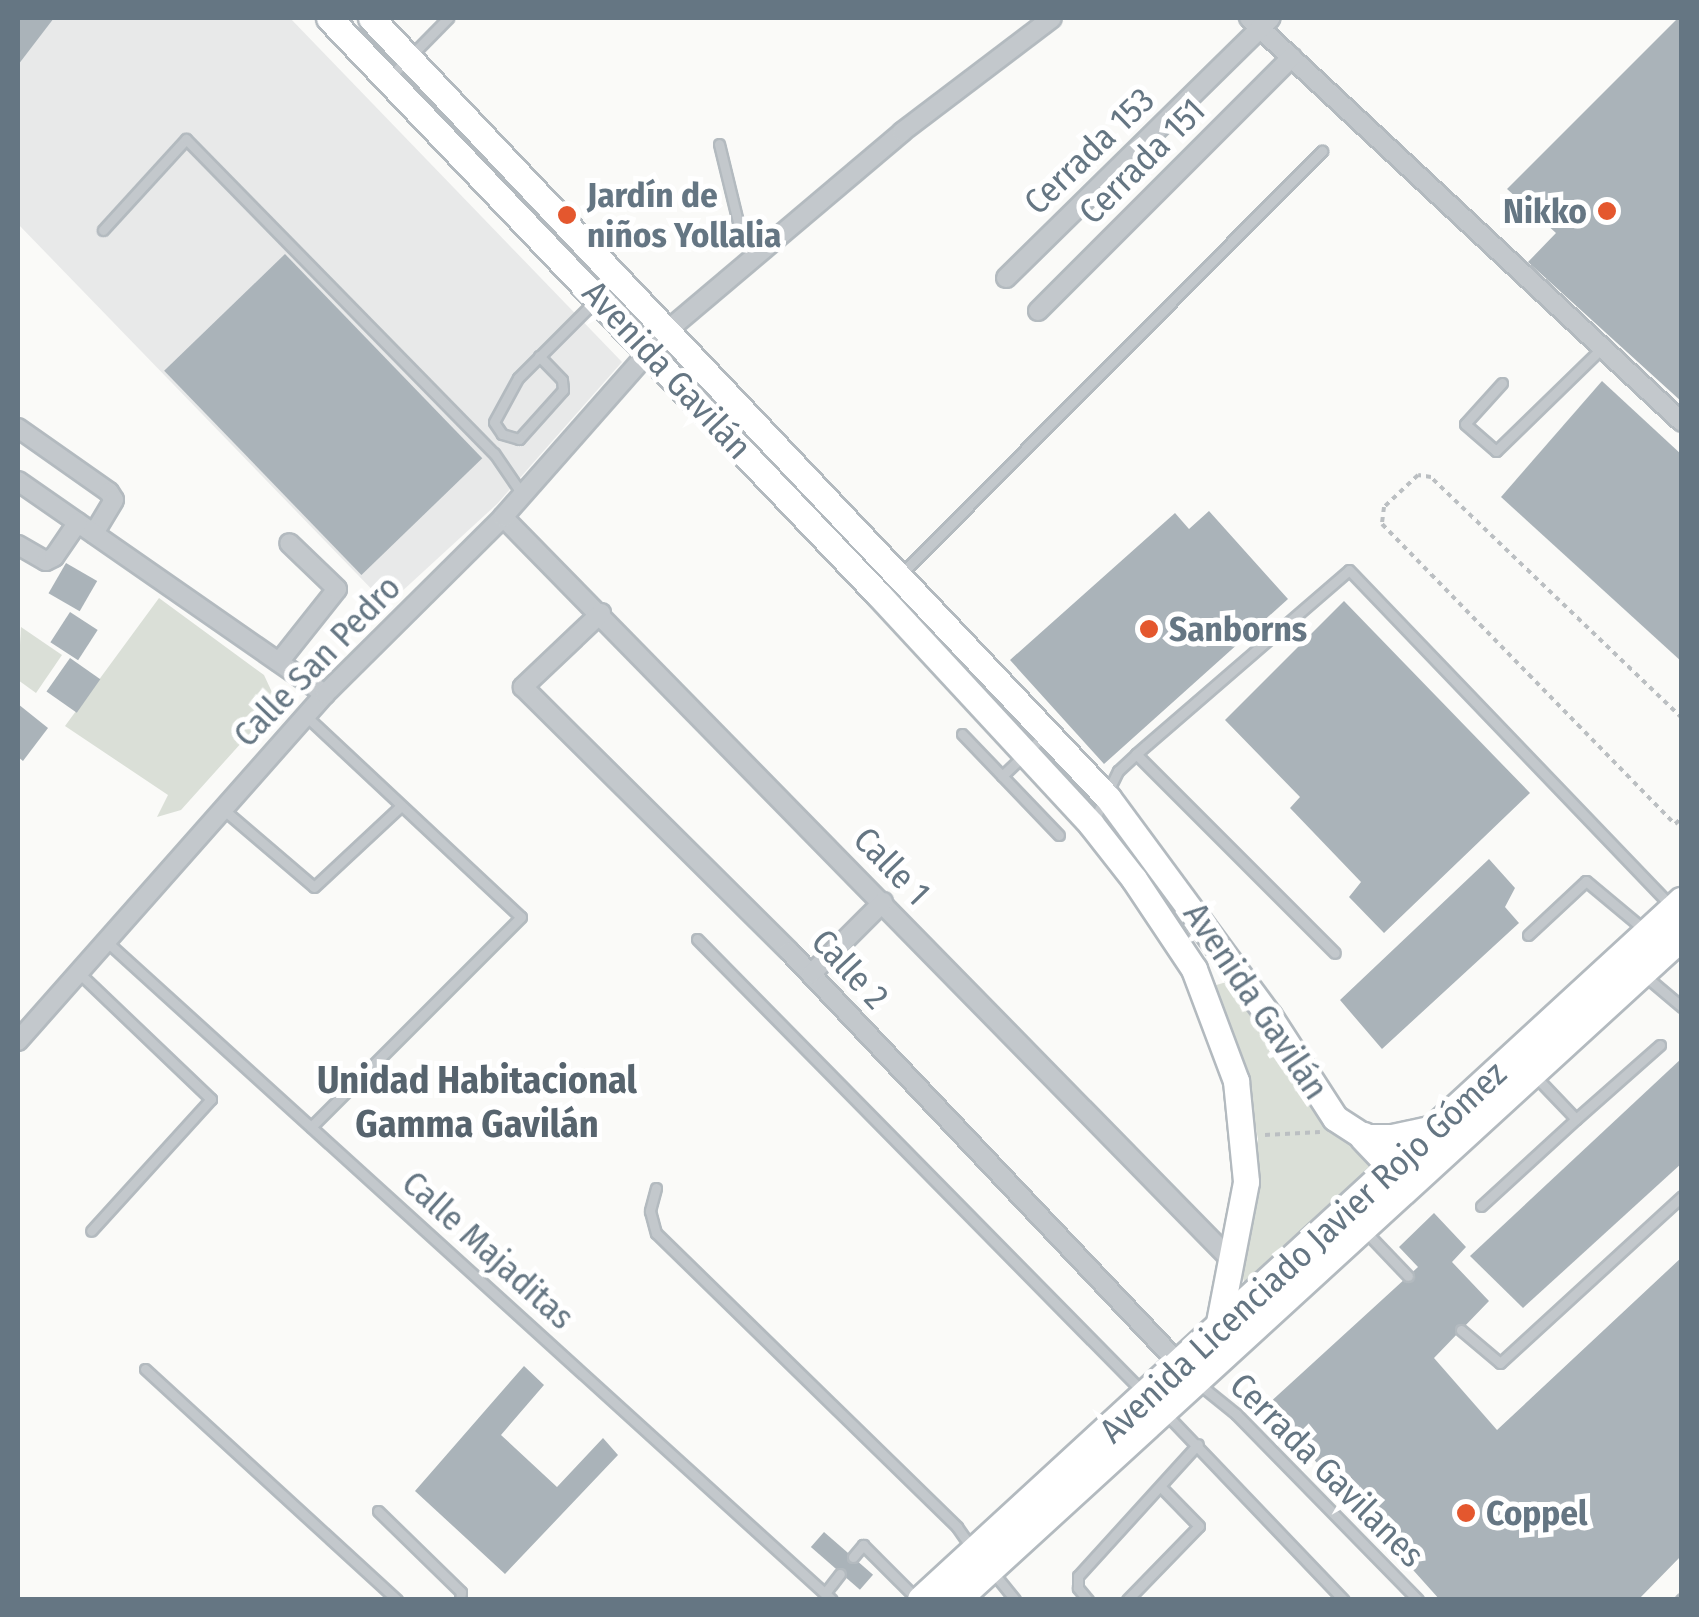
<!DOCTYPE html>
<html>
<head>
<meta charset="utf-8">
<style>
	body { margin:0 }
	#map { position:relative; width:1699px; height:1617px; overflow:hidden; background:#fafaf8; font-family:"Fira Sans Condensed",sans-serif }
	div>[style] { position:absolute }
	[style*='--x'] { left:calc(var(--x)*1px); top:calc(var(--y)*1px); width:calc(var(--w)*1px); rotate:calc(var(--a)*1deg) }
	.built>* { inset:0; background:#e8e9e9 }
	.green>* { inset:0; background:#dadfd7 }
	.building>* { inset:0; background:#aab3b9; transform-origin:0 0 }
	.path>* { height:4px; margin-top:-2px; transform-origin:0; background:repeating-linear-gradient(90deg,#bbbfc2 0 5px,transparent 0 10px) }
	.roads { filter:drop-shadow(2px 0 #b3babf) drop-shadow(-2px 0 #b3babf) drop-shadow(0 2px #b3babf) drop-shadow(0 -2px #b3babf) }
	.service>* { height:9px; margin:-4.5px; padding:0 4.5px; transform-origin:4.5px; border-radius:4.5px; background:#c3c8cc }
	.minor>* { height:18px; margin:-9px; padding:0 9px; transform-origin:9px; border-radius:9px; background:#c3c8cc }
	.secondary>* { height:25px; margin:-12.5px; padding:0 12.5px; transform-origin:12.5px; border-radius:12.5px; background:#fff }
	.primary>* { height:28px; margin:-14px; padding:0 14px; transform-origin:14px; border-radius:14px; background:#fff }
	.dots>* { width:28px; height:28px; translate:-50% -50%; box-sizing:border-box; border:5px solid #fff; border-radius:50% }
	span { translate:-50% -50%; white-space:nowrap; text-align:center; line-height:1.15; -webkit-text-stroke:10px #fff; paint-order:stroke }
	.street-label { font-size:35px; color:#657683 }
	.poi-label { font-size:35px; color:#657683; font-weight:700 }
	.left { translate:0 -50%; text-align:left }
	.right { translate:-100% -50%; text-align:right }
	.neighbourhood-label { font-size:38px; color:#57646e; font-weight:700 }
	.frame { position:absolute; inset:0; border:20px solid #657683; pointer-events:none }
</style>
</head>
<body>
<div id="map">
	<div class="built">
		<i style="clip-path:polygon(18px 18px,290px 18px,622px 362px,497px 504px,387px 605px,18px 224px)"></i>
	</div>
	<div class="green">
		<i style="clip-path:polygon(670px 346px,1096px 803px,1187px 921px,1191px 938px,1187px 940px,665px 353px)"></i>
		<i style="clip-path:polygon(159px 598px,264px 675px,277px 703px,181px 810px,157px 817px,168px 795px,65px 726px)"></i>
		<i style="clip-path:polygon(21px 627px,62px 655px,36px 693px,18px 680px)"></i>
		<i style="clip-path:polygon(1233px 980px,1384px 1162px,1246px 1288px,1238px 1262px,1258px 1139px,1245px 1075px,1213px 986px)"></i>
	</div>
	<div class="building">
		<i style="clip-path:polygon(18px 18px,54px 18px,18px 65px)"></i>
		<i style="clip-path:polygon(1678px 18px,1682px 18px,1682px 402px,1528px 262px,1556px 233px,1507px 189px)"></i>
		<i style="left:285px;top:254px;width:284px;height:168px;rotate:46deg"></i>
		<i style="clip-path:polygon(1602px 381px,1682px 455px,1682px 662px,1501px 497px)"></i>
		<i style="clip-path:polygon(1209px 511px,1288px 599px,1104px 764px,1010px 660px,1175px 513px,1189px 529px)"></i>
		<i style="left:66px;top:563px;width:36px;height:35px;rotate:30deg"></i>
		<i style="clip-path:polygon(1344px 601px,1530px 793px,1384px 933px,1349px 897px,1361px 882px,1290px 808px,1300px 797px,1225px 720px)"></i>
		<i style="left:70px;top:612px;width:33px;height:36px;rotate:33deg"></i>
		<i style="left:70px;top:658px;width:37px;height:41px;rotate:35deg"></i>
		<i style="clip-path:polygon(18px 704px,48px 728px,23px 761px,18px 757px)"></i>
		<i style="clip-path:polygon(1489px 859px,1515px 888px,1505px 907px,1519px 923px,1382px 1049px,1340px 1000px)"></i>
		<i style="clip-path:polygon(1682px 1058px,1682px 1163px,1523px 1308px,1470px 1256px)"></i>
		<i style="clip-path:polygon(1434px 1213px,1466px 1247px,1452px 1262px,1489px 1301px,1434px 1358px,1497px 1430px,1682px 1257px,1682px 1555px,1638px 1600px,1440px 1600px,1266px 1406px,1418px 1267px,1399px 1247px)"></i>
		<i style="clip-path:polygon(524px 1366px,544px 1385px,501px 1435px,557px 1487px,603px 1438px,618px 1455px,505px 1574px,415px 1491px)"></i>
		<i style="left:824px;top:1532px;width:65px;height:20px;rotate:41deg"></i>
	</div>
	<div class="path">
		<i style="--x:1682;--y:718;--w:348;--a:-136.2"></i>
		<i style="--x:1431;--y:477;--w:13;--a:-171"></i>
		<i style="--x:1418;--y:475;--w:47;--a:136.7"></i>
		<i style="--x:1384;--y:507;--w:17;--a:97"></i>
		<i style="--x:1382;--y:524;--w:419;--a:45.7"></i>
		<i style="--x:1675;--y:824;--w:9;--a:-41"></i>
		<i style="--x:1265;--y:1135;--w:55;--a:-3.1"></i>
	</div>
	<div class="roads">
		<div class="service">
			<i style="--x:390;--y:77;--w:83;--a:-45.5"></i>
			<i style="--x:719;--y:144;--w:97;--a:76.3"></i>
			<i style="--x:742;--y:238;--w:19;--a:55"></i>
			<i style="--x:103;--y:230;--w:123;--a:-47.6"></i>
			<i style="--x:186;--y:139;--w:440;--a:45.6"></i>
			<i style="--x:494;--y:453;--w:50;--a:55.7"></i>
			<i style="--x:539;--y:356;--w:33;--a:46"></i>
			<i style="--x:562;--y:380;--w:10;--a:84"></i>
			<i style="--x:563;--y:390;--w:66;--a:131.9"></i>
			<i style="--x:519;--y:439;--w:18;--a:-164"></i>
			<i style="--x:502;--y:434;--w:14;--a:-124"></i>
			<i style="--x:494;--y:422;--w:50;--a:-61.4"></i>
			<i style="--x:518;--y:378;--w:112;--a:-45"></i>
			<i style="--x:1502;--y:383;--w:55;--a:132.1"></i>
			<i style="--x:1465;--y:424;--w:41;--a:41.1"></i>
			<i style="--x:1496;--y:451;--w:148;--a:-44.2"></i>
			<i style="--x:899;--y:576;--w:600;--a:-45.14"></i>
			<i style="--x:306;--y:716;--w:294;--a:43.1"></i>
			<i style="--x:521;--y:917;--w:297;--a:135"></i>
			<i style="--x:962;--y:734;--w:140;--a:46.2"></i>
			<i style="--x:1136;--y:754;--w:281;--a:-40.8"></i>
			<i style="--x:1349;--y:570;--w:467;--a:46.2"></i>
			<i style="--x:1002;--y:776;--w:61;--a:-43.7"></i>
			<i style="--x:224;--y:810;--w:118;--a:40.5"></i>
			<i style="--x:314;--y:887;--w:119;--a:-43"></i>
			<i style="--x:1093;--y:822;--w:57;--a:-63.9"></i>
			<i style="--x:1118;--y:771;--w:25;--a:-43"></i>
			<i style="--x:1136;--y:754;--w:281;--a:45"></i>
			<i style="--x:1528;--y:935;--w:79;--a:-43"></i>
			<i style="--x:1586;--y:881;--w:78;--a:39.8"></i>
			<i style="--x:697;--y:939;--w:637;--a:45.45"></i>
			<i style="--x:106;--y:941;--w:980;--a:42.23"></i>
			<i style="--x:78;--y:972;--w:184;--a:43.7"></i>
			<i style="--x:211;--y:1099;--w:178;--a:132.3"></i>
			<i style="--x:1644;--y:975;--w:50;--a:40.1"></i>
			<i style="--x:1576;--y:1119;--w:112;--a:-41.4"></i>
			<i style="--x:656;--y:1188;--w:24;--a:105"></i>
			<i style="--x:650;--y:1211;--w:23;--a:75"></i>
			<i style="--x:656;--y:1233;--w:421;--a:44.3"></i>
			<i style="--x:957;--y:1527;--w:24;--a:55"></i>
			<i style="--x:1481;--y:1206;--w:129;--a:-42.5"></i>
			<i style="--x:1576;--y:1119;--w:61;--a:-133.7"></i>
			<i style="--x:1365;--y:1231;--w:62;--a:46.3"></i>
			<i style="--x:1461;--y:1330;--w:51;--a:40.2"></i>
			<i style="--x:1500;--y:1363;--w:247;--a:-42.5"></i>
			<i style="--x:145;--y:1369;--w:342;--a:42.5"></i>
			<i style="--x:1199;--y:1384;--w:48;--a:39"></i>
			<i style="--x:1236;--y:1414;--w:260;--a:45.6"></i>
			<i style="--x:1166;--y:1414;--w:257;--a:46.3"></i>
			<i style="--x:378;--y:1511;--w:116;--a:44.3"></i>
			<i style="--x:461;--y:1592;--w:8;--a:97"></i>
			<i style="--x:853;--y:1557;--w:16;--a:-50"></i>
			<i style="--x:863;--y:1545;--w:78;--a:45"></i>
			<i style="--x:991;--y:1570;--w:38;--a:51"></i>
			<i style="--x:825;--y:1593;--w:24;--a:-52"></i>
			<i style="--x:1088;--y:1600;--w:16;--a:-130"></i>
			<i style="--x:1078;--y:1588;--w:12;--a:-90"></i>
			<i style="--x:1078;--y:1576;--w:178;--a:-47.7"></i>
			<i style="--x:1127;--y:1600;--w:103;--a:-45.8"></i>
			<i style="--x:1199;--y:1526;--w:54;--a:-134.3"></i>
			<i style="--x:1681;--y:1600;--w:1;--a:-45"></i>
		</div>
		<div class="minor">
			<i style="--x:1249;--y:18;--w:592;--a:43.02"></i>
			<i style="--x:1006;--y:278;--w:371;--a:-44.5"></i>
			<i style="--x:1038;--y:311;--w:359;--a:-45"></i>
			<i style="--x:18;--y:428;--w:111;--a:35.1"></i>
			<i style="--x:109;--y:492;--w:9;--a:58"></i>
			<i style="--x:114;--y:500;--w:39;--a:121"></i>
			<i style="--x:18;--y:481;--w:374;--a:34.8"></i>
			<i style="--x:503;--y:517;--w:1043;--a:45.58"></i>
			<i style="--x:18;--y:545;--w:32;--a:30"></i>
			<i style="--x:46;--y:561;--w:9;--a:-27"></i>
			<i style="--x:54;--y:557;--w:42;--a:-55.6"></i>
			<i style="--x:601;--y:613;--w:108;--a:136.5"></i>
			<i style="--x:523;--y:687;--w:375;--a:44.8"></i>
			<i style="--x:789;--y:951;--w:577;--a:46.62"></i>
			<i style="--x:279;--y:662;--w:93;--a:-51.5"></i>
			<i style="--x:337;--y:589;--w:66;--a:-136.2"></i>
			<i style="--x:811;--y:974;--w:102;--a:-45"></i>
			<i style="--x:18;--y:1041;--w:463;--a:-48.5"></i>
			<i style="--x:325;--y:694;--w:251;--a:-44.8"></i>
			<i style="--x:503;--y:517;--w:249;--a:-48.6"></i>
			<i style="--x:668;--y:330;--w:307;--a:-40.2"></i>
			<i style="--x:902;--y:132;--w:188;--a:-37.2"></i>
		</div>
		<div class="secondary">
			<i style="--x:329;--y:18;--w:797;--a:46.37"></i>
			<i style="--x:879;--y:595;--w:312;--a:47.2"></i>
			<i style="--x:1091;--y:824;--w:70;--a:52"></i>
			<i style="--x:1134;--y:879;--w:108;--a:56.3"></i>
			<i style="--x:1194;--y:969;--w:120;--a:69.4"></i>
			<i style="--x:1236;--y:1081;--w:101;--a:84.3"></i>
			<i style="--x:1246;--y:1182;--w:153;--a:100.9"></i>
			<i style="--x:371;--y:18;--w:1073;--a:46.62"></i>
			<i style="--x:1108;--y:798;--w:271;--a:53.6"></i>
			<i style="--x:1269;--y:1016;--w:121;--a:57.1"></i>
			<i style="--x:1335;--y:1118;--w:35;--a:33"></i>
			<i style="--x:1364;--y:1137;--w:28;--a:0"></i>
			<i style="--x:1392;--y:1137;--w:47;--a:-12.3"></i>
		</div>
		<div class="primary">
			<i style="--x:1364;--y:1137;--w:59;--a:46.4"></i>
			<i style="--x:922;--y:1600;--w:1032;--a:-42.57"></i>
			<i style="--x:956;--y:1600;--w:984;--a:-42.45"></i>
		</div>
	</div>
	<div class="dots">
		<i style="left:1607px;top:211px;background:#e4572e"></i>
		<i style="left:567px;top:215px;background:#e4572e"></i>
		<i style="left:1149px;top:629px;background:#e4572e"></i>
		<i style="left:1466px;top:1513px;background:#e4572e"></i>
	</div>
	<div class="street-label">
		<span style="left:1089px;top:151px;rotate:-44deg">Cerrada 153</span>
		<span style="left:1142px;top:161px;rotate:-45deg">Cerrada 151</span>
		<span style="left:667px;top:370px;rotate:47deg">Avenida Gavilán</span>
		<span style="left:317px;top:661px;rotate:-46deg">Calle San Pedro</span>
		<span style="left:892px;top:866px;rotate:46deg">Calle 1</span>
		<span style="left:850px;top:969px;rotate:47deg">Calle 2</span>
		<span style="left:1256px;top:1001px;rotate:56deg">Avenida Gavilán</span>
		<span style="left:488px;top:1250px;rotate:42deg">Calle Majaditas</span>
		<span style="left:1303px;top:1252px;rotate:-43deg">Avenida Licenciado Javier Rojo Gómez</span>
		<span style="left:1327px;top:1470px;rotate:45deg">Cerrada Gavilanes</span>
	</div>
	<div class="poi-label">
		<span class="left" style="left:587px;top:215px">Jardín de<br>niños Yollalia</span>
		<span class="right" style="left:1587px;top:211px">Nikko</span>
		<span class="left" style="left:1169px;top:629px">Sanborns</span>
		<span class="left" style="left:1486px;top:1513px">Coppel</span>
	</div>
	<div class="neighbourhood-label">
		<span style="left:477px;top:1103px">Unidad Habitacional<br>Gamma Gavilán</span>
	</div>
	<div class="frame"></div>
</div>
</body>
</html>
